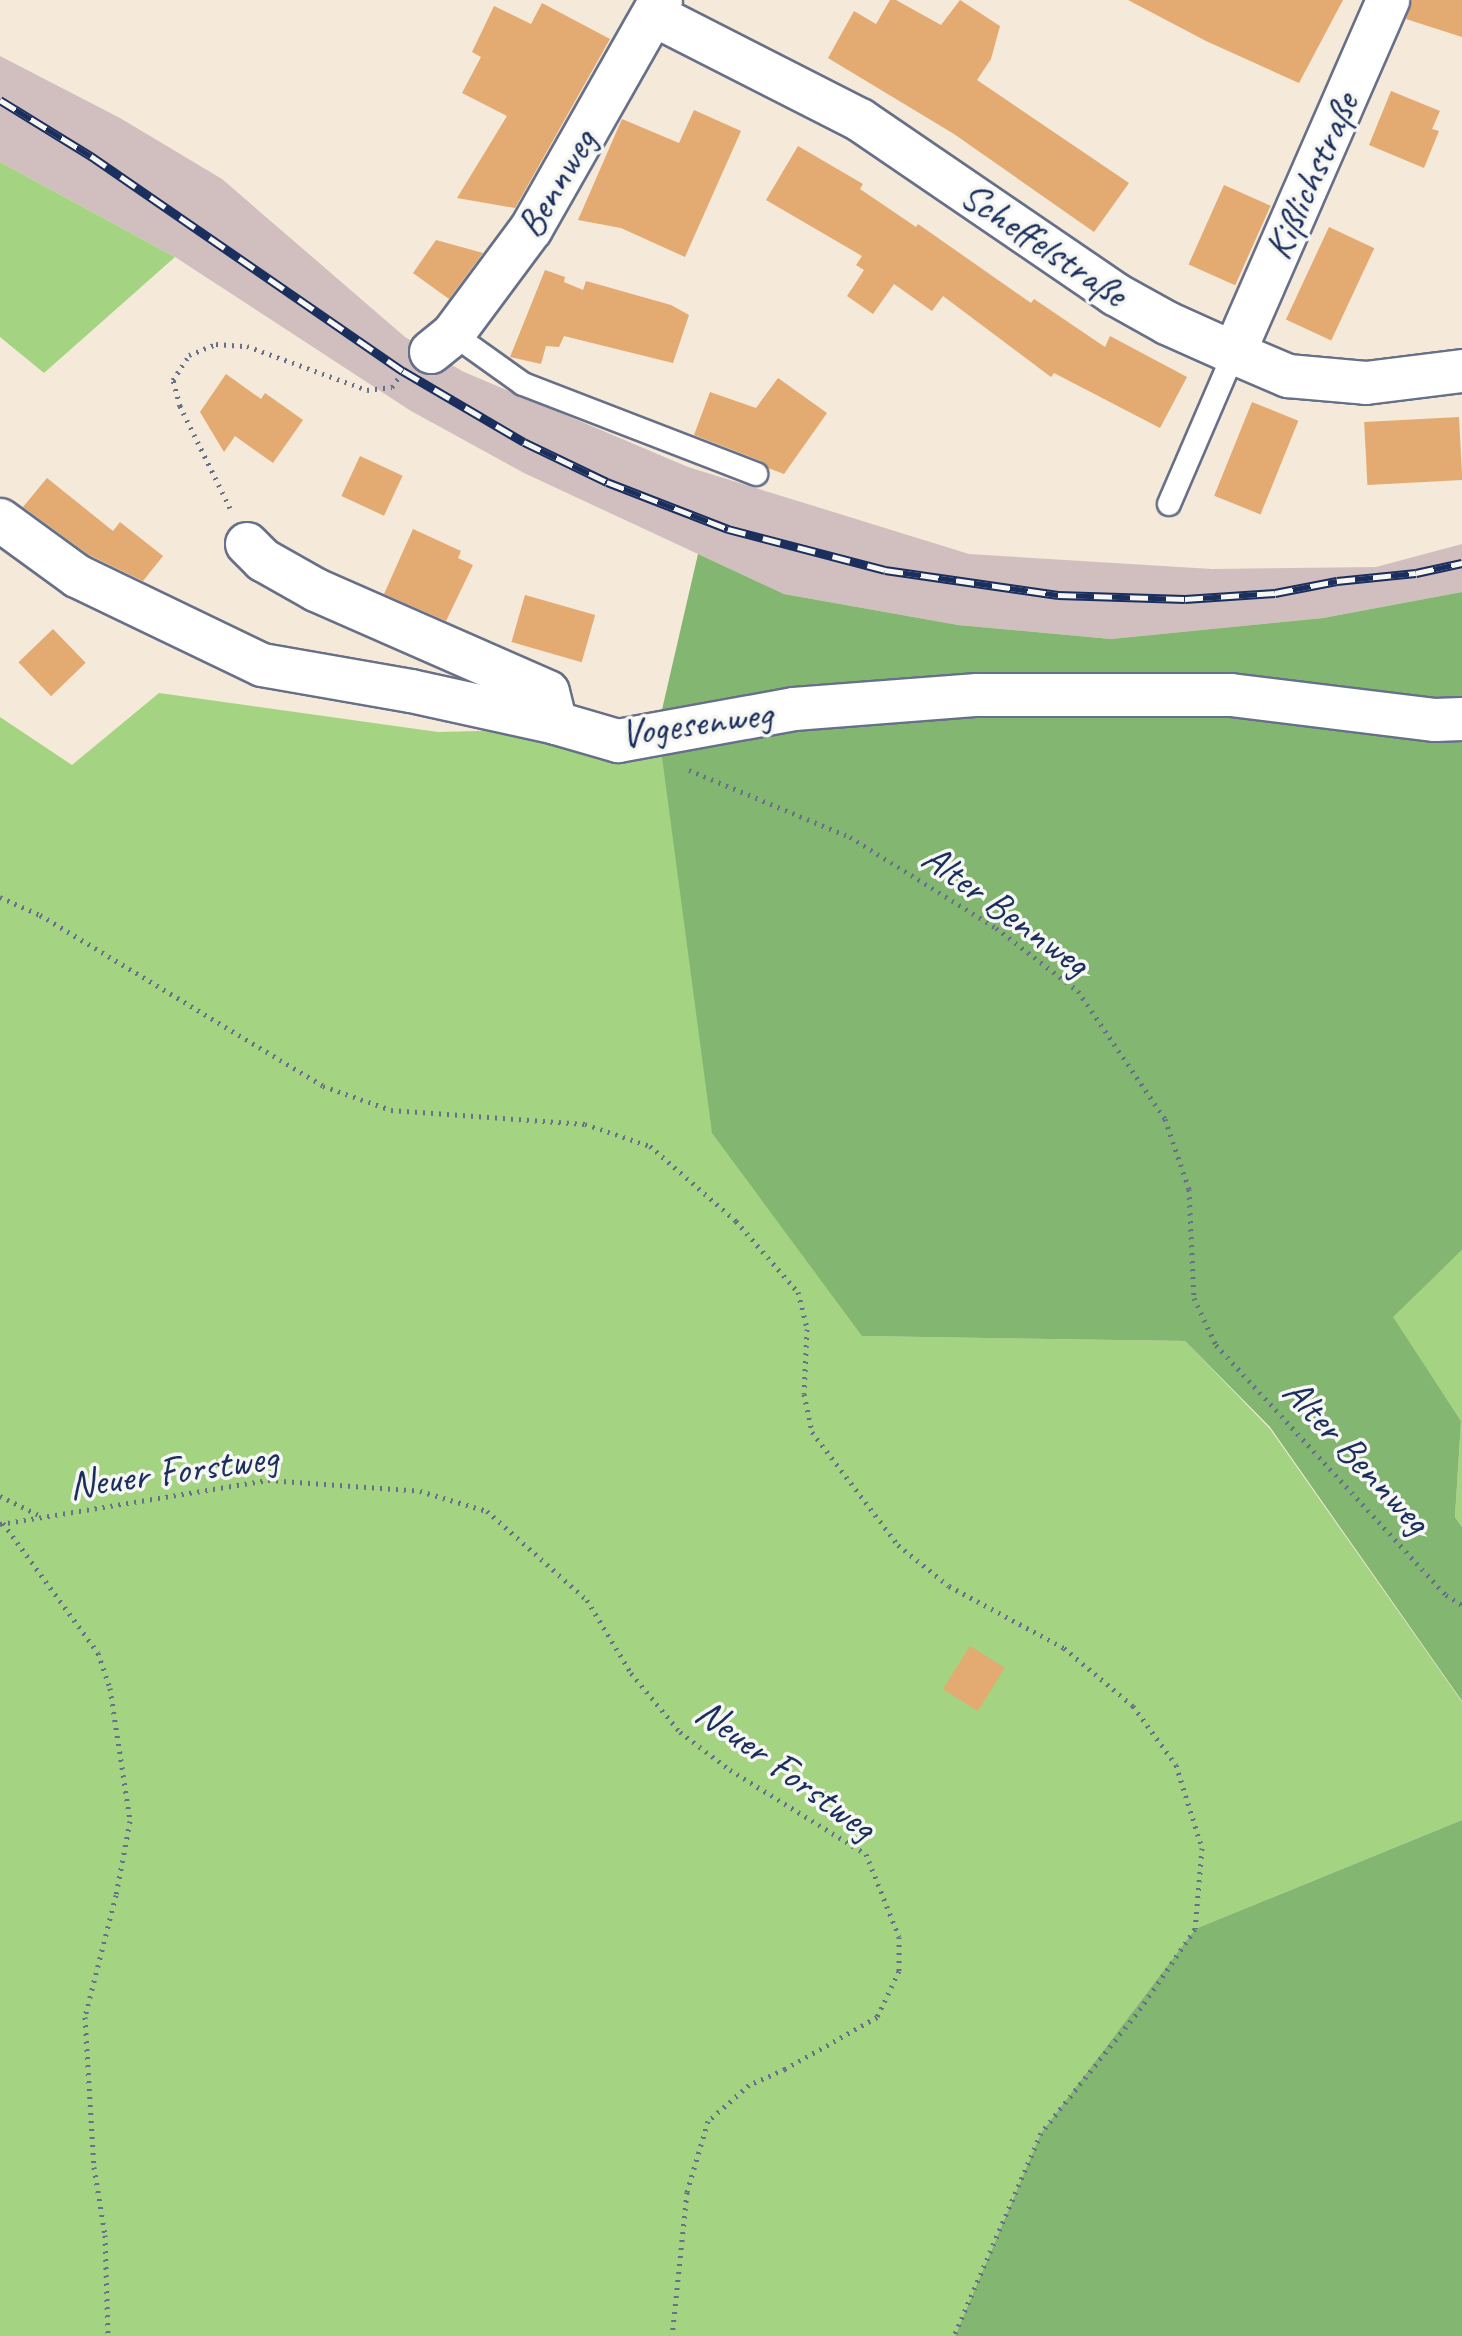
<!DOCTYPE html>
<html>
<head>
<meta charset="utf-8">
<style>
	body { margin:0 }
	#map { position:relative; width:1462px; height:2336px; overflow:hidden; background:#f5e9d9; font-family:Caveat,sans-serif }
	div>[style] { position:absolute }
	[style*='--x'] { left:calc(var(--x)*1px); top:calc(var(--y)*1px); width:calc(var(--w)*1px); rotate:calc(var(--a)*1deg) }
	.industrial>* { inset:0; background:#d1bfbf }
	.green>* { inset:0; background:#a4d482 }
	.forest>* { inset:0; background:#83b670 }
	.building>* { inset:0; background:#e3aa72; transform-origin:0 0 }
	.path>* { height:5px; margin-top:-2.5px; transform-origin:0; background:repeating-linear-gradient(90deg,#677089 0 2px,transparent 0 8px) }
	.roads { filter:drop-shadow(2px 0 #677089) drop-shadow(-2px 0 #677089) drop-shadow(0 2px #677089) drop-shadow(0 -2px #677089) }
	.lane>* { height:22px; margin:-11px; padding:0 11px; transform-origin:11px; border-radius:11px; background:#fff }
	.street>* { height:42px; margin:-21px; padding:0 21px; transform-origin:21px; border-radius:21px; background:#fff }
	.rail>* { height:9px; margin-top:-4.5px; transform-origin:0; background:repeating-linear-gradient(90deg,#f6f6f2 0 18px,#1b2f5e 0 36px); box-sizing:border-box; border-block:2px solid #1b2f5e }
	span { translate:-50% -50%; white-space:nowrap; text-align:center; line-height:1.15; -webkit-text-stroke:7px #f6f6f2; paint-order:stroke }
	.street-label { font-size:40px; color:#1b2f5e }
</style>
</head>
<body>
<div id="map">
	<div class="industrial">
		<i style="clip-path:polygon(0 56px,120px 118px,222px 179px,405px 337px,462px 371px,688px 467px,969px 554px,1212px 569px,1376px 567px,1462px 544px,1462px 592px,1323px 618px,1111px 639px,958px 625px,784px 594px,524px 473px,411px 411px,175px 257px,0 162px)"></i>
	</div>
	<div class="green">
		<i style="clip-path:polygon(0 162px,175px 257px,44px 373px,0 337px)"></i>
		<i style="clip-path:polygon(159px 693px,438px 732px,658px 727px,862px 1336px,1185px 1341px,1270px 1429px,1462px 1702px,1462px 1820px,1195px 1929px,1041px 2133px,955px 2336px,0 2336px,0 717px,72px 765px)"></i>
		<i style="clip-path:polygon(1462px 1250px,1462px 1527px,1455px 1517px,1461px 1421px,1392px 1317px)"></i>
	</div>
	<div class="forest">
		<i style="clip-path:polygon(698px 554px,784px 594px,958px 625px,1111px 639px,1323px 618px,1462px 592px,1462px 1250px,1393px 1317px,1461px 1421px,1455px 1517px,1462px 1527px,1462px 1701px,1270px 1427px,1185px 1341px,862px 1336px,712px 1133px,658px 727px)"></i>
		<i style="clip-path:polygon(1462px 1820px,1462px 2336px,955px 2336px,1041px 2133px,1195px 1929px)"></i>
	</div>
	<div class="building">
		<i style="clip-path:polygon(890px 0,896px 0,941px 25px,960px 0,1000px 26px,991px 59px,977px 80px,1129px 183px,1094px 232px,954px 134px,828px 58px,854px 11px,876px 24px)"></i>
		<i style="clip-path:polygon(1128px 0,1343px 0,1299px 83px,1206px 41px)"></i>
		<i style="clip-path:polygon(1412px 0,1462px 0,1462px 37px,1406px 19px)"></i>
		<i style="clip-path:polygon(542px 3px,610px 39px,515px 208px,457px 198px,507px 116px,462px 93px,481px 57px,472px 52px,494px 6px,531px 24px)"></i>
		<i style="clip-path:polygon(1391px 91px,1440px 111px,1432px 129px,1439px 131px,1424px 168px,1369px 145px)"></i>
		<i style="clip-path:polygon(694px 110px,741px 131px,685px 257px,621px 228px,578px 220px,622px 119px,679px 143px)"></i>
		<i style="clip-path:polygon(798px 146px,863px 184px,860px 189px,916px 227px,918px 224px,1031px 303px,1034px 299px,1105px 347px,1110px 336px,1187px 377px,1160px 428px,1054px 373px,1051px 377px,943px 296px,932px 311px,894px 284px,873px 314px,847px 296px,864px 270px,856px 265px,862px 256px,766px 200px)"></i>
		<i style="left:1224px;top:185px;width:51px;height:87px;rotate:24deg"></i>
		<i style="left:1329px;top:227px;width:50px;height:102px;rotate:25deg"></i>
		<i style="clip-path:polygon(436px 240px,483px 253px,449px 299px,413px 273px)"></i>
		<i style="clip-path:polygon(545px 270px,565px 277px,564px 282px,583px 290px,586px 281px,671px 305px,689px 315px,673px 363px,564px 336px,559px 347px,546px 346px,541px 364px,510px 357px)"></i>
		<i style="clip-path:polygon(226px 374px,261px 399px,265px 393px,303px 420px,273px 463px,235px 436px,224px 452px,200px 412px)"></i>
		<i style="clip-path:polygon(778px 378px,827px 413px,784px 474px,768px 468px,761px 461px,694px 435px,710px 392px,756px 408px)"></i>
		<i style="left:1252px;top:402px;width:50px;height:101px;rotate:22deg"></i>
		<i style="left:1459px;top:417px;width:63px;height:95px;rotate:87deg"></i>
		<i style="left:360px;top:456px;width:47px;height:44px;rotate:25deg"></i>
		<i style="clip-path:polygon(47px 478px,113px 531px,120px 522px,163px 556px,143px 581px,89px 555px,23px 507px)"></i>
		<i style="clip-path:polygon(413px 529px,461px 551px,458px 558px,473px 565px,446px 621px,384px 594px)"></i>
		<i style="left:525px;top:595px;width:73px;height:49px;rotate:16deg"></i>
		<i style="left:53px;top:629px;width:47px;height:48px;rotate:46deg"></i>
		<i style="left:970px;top:1646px;width:41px;height:51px;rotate:32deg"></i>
	</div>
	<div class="path">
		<i style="--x:230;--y:508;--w:114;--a:-116.1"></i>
		<i style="--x:180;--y:406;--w:27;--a:-105"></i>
		<i style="--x:173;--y:380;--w:30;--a:-57"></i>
		<i style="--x:189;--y:355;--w:29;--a:-22"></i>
		<i style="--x:216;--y:344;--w:31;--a:4"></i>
		<i style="--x:247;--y:346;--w:128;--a:20.1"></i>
		<i style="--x:367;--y:390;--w:25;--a:-7"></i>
		<i style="--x:392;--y:387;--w:16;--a:-55"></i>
		<i style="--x:689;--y:770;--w:174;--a:22.6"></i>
		<i style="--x:850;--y:837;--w:172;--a:31.9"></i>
		<i style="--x:996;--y:928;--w:103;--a:37.5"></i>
		<i style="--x:1078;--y:991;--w:155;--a:55.8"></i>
		<i style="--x:1165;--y:1119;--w:74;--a:71.1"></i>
		<i style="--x:1189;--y:1189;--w:109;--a:87.4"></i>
		<i style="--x:1194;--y:1298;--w:52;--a:64.9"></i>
		<i style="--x:1216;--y:1345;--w:340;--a:47.4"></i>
		<i style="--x:1446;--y:1595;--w:19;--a:32"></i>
		<i style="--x:0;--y:897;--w:44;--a:24.2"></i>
		<i style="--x:40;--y:915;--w:331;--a:31.1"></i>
		<i style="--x:323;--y:1086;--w:72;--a:19.4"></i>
		<i style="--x:391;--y:1110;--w:195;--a:4.1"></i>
		<i style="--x:585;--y:1124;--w:69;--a:18.7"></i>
		<i style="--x:650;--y:1146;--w:114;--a:41.1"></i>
		<i style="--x:736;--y:1221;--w:94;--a:48.9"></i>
		<i style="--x:798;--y:1292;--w:38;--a:76"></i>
		<i style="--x:807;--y:1329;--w:65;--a:92.6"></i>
		<i style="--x:804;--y:1394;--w:39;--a:78"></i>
		<i style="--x:812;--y:1432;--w:142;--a:52.7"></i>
		<i style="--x:898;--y:1545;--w:65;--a:38.8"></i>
		<i style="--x:949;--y:1586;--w:131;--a:28.3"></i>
		<i style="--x:1064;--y:1648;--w:90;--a:40"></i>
		<i style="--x:1133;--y:1706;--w:73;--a:53.9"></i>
		<i style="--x:1176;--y:1765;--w:87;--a:72.6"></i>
		<i style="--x:1202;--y:1848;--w:81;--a:94.9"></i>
		<i style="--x:1195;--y:1929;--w:96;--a:124.4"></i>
		<i style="--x:1141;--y:2008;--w:160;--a:128.7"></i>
		<i style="--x:1041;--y:2133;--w:221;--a:113.2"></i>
		<i style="--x:0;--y:1496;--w:46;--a:26"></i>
		<i style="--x:3;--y:1523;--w:161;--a:53.8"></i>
		<i style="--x:98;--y:1653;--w:37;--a:71"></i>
		<i style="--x:110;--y:1688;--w:134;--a:81.4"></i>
		<i style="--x:130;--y:1821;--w:75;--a:100.7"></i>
		<i style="--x:116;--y:1895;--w:126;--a:104.3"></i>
		<i style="--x:85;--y:2017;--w:150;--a:86.6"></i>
		<i style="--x:94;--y:2167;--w:69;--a:80.8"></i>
		<i style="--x:105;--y:2235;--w:101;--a:88.3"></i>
		<i style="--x:0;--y:1524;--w:272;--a:-9.3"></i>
		<i style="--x:268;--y:1480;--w:152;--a:4.1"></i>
		<i style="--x:420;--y:1491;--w:70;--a:16.6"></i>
		<i style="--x:487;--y:1511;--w:134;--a:41.7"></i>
		<i style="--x:587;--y:1600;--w:85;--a:58.9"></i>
		<i style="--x:631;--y:1673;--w:77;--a:50.3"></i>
		<i style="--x:680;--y:1732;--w:63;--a:37.2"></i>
		<i style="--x:730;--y:1770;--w:160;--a:31.7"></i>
		<i style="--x:866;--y:1854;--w:89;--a:68.3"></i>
		<i style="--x:899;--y:1937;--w:34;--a:90"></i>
		<i style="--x:899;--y:1971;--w:51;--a:115.6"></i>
		<i style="--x:877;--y:2017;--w:106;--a:150.5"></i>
		<i style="--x:785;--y:2069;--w:39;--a:156"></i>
		<i style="--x:749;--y:2085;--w:55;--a:138.7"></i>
		<i style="--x:708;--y:2121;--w:74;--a:106.5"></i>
		<i style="--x:687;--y:2192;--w:145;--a:95.9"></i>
	</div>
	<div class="roads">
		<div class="lane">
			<i style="--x:453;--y:334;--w:86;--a:35.5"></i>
			<i style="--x:523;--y:384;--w:250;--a:21.1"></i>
			<i style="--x:1169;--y:504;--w:164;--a:-66.7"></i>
		</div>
		<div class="street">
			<i style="--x:654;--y:15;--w:231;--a:27"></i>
			<i style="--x:860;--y:120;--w:309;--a:34.3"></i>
			<i style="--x:1115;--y:294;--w:60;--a:29.1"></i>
			<i style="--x:1167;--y:323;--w:73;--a:24.1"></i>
			<i style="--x:1234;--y:353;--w:59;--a:23.1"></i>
			<i style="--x:1288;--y:376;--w:78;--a:5.1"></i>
			<i style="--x:1366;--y:383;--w:97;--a:-7.1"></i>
			<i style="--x:431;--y:352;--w:28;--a:-39"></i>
			<i style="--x:453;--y:334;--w:131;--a:-53.4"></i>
			<i style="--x:531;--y:229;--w:263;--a:-60.4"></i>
			<i style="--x:1234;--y:353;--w:385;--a:-66.4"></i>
			<i style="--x:0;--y:520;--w:95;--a:36"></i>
			<i style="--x:77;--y:576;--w:205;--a:25.7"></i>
			<i style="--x:262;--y:665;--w:151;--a:9.9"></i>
			<i style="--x:411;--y:691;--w:148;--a:12.4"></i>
			<i style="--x:556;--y:723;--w:65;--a:16.2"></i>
			<i style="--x:618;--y:741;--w:179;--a:-10.3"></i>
			<i style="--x:794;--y:709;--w:184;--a:-4.4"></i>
			<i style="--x:977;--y:695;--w:254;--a:0"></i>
			<i style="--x:1231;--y:695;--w:206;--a:7"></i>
			<i style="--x:1435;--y:720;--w:27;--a:-2"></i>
			<i style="--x:247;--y:544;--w:23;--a:45"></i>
			<i style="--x:263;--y:560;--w:61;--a:29.5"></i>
			<i style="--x:316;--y:590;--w:253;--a:23.7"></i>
			<i style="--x:548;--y:692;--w:32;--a:76"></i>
		</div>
	</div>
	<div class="rail">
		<i style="--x:0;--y:100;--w:107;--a:31.6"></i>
		<i style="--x:91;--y:156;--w:379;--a:34.6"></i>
		<i style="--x:403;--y:371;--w:140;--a:30.4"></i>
		<i style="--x:524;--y:442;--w:92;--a:25.7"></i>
		<i style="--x:607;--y:482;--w:130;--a:21.2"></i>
		<i style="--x:728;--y:529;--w:162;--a:14.6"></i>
		<i style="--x:885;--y:570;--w:175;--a:8.2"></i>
		<i style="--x:1058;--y:595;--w:127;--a:1.8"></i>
		<i style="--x:1185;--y:599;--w:90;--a:-3.8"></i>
		<i style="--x:1275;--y:593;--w:63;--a:-11"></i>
		<i style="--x:1337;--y:581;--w:79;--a:-5.8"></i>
		<i style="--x:1416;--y:573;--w:47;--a:-12.3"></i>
	</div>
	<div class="street-label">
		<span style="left:1311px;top:176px;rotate:-66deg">Kißlichstraße</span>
		<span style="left:556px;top:183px;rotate:-59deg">Bennweg</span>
		<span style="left:1044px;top:244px;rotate:34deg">Scheffelstraße</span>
		<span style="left:696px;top:723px;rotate:-8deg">Vogesenweg</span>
		<span style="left:1006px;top:910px;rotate:36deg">Alter Bennweg</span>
		<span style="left:1357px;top:1456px;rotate:47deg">Alter Bennweg</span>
		<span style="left:173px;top:1471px;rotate:-8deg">Neuer Forstweg</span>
		<span style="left:786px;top:1769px;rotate:36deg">Neuer Forstweg</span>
	</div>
</div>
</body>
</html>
